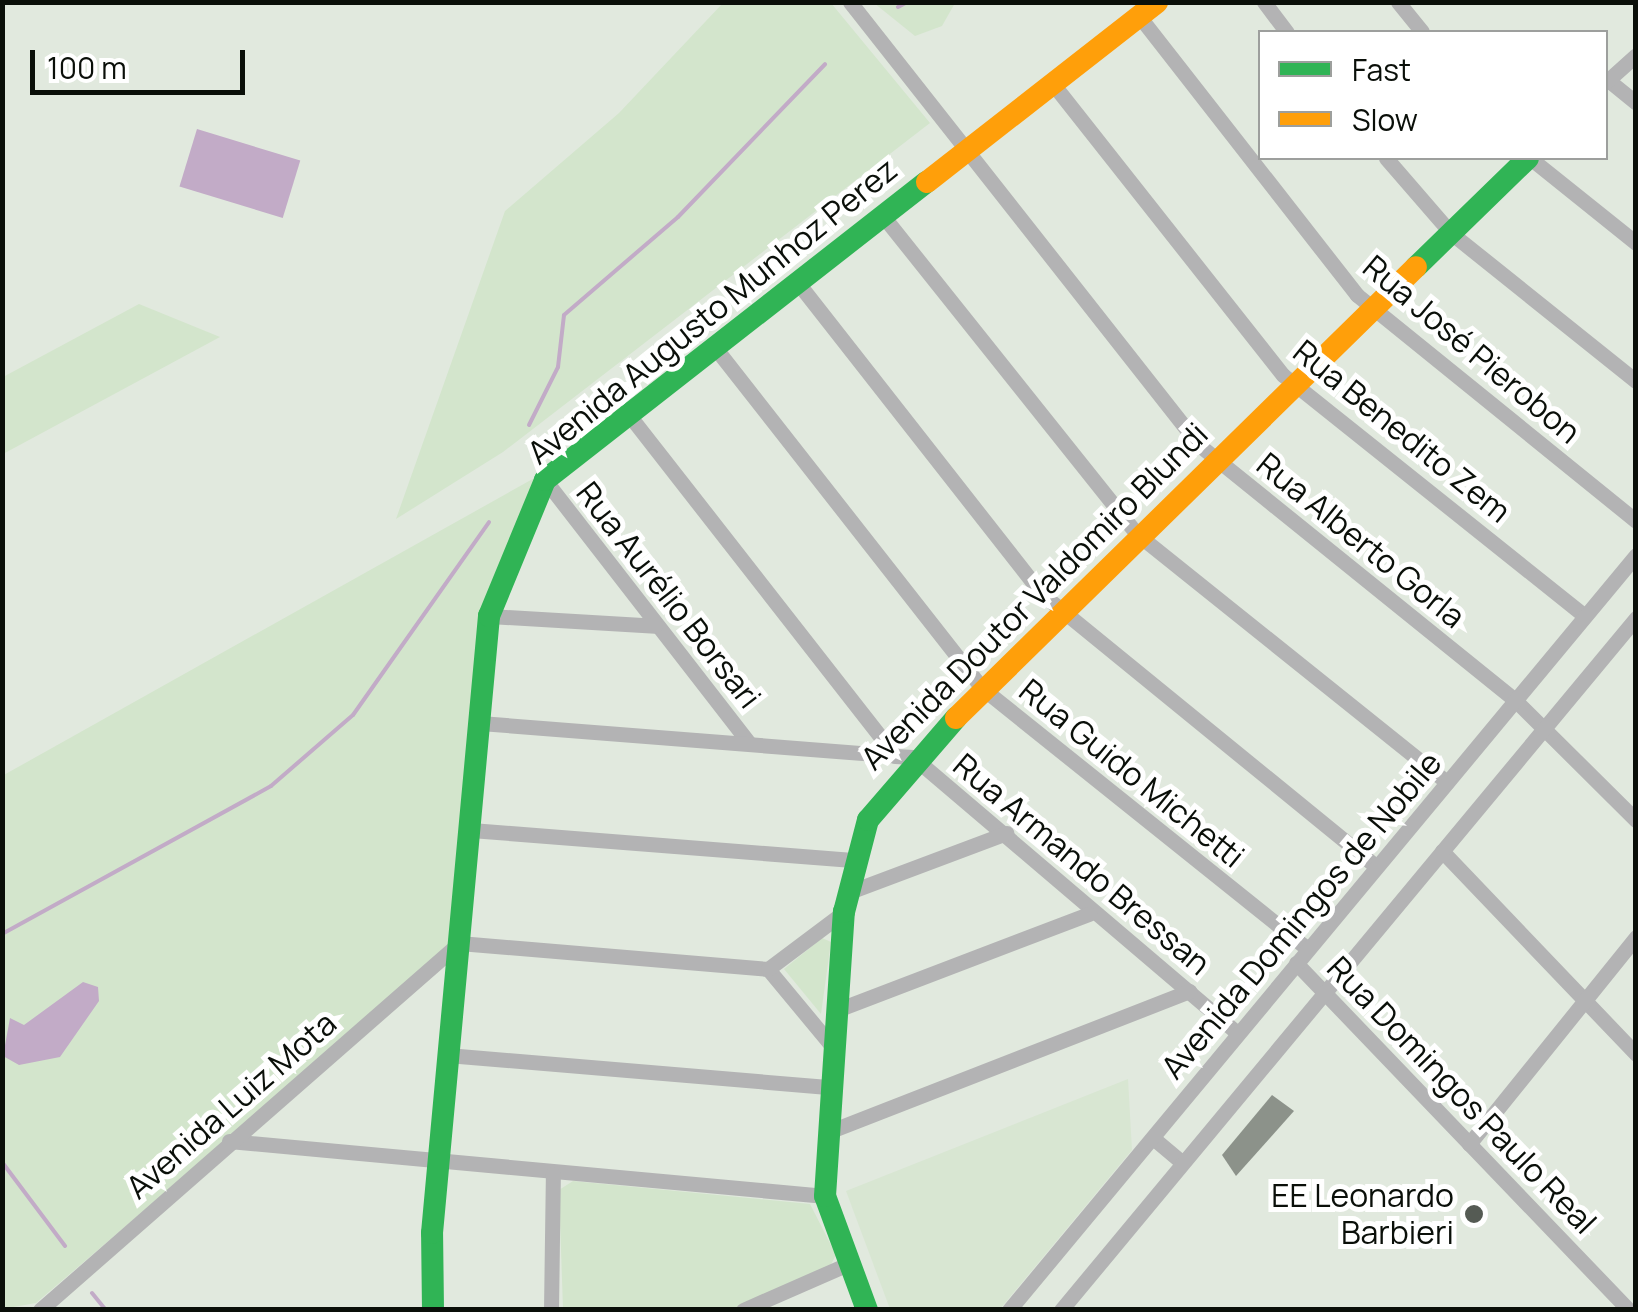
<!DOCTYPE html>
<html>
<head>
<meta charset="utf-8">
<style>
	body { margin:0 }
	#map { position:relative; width:1638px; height:1312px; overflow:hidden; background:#e1e9de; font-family:Manrope,sans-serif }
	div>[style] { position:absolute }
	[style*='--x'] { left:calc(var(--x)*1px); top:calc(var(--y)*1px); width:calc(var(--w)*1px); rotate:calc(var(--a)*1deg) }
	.built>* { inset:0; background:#d8e6d2 }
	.green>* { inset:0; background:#d3e5cc }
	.water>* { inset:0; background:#c2abc7; transform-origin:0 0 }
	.stream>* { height:4px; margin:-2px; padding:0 2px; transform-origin:2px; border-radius:2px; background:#c2abc7 }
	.building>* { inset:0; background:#8c928a }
	.street>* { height:15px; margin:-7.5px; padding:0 7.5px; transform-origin:7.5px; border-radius:7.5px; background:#b3b3b4 }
	.fast>* { height:22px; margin:-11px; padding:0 11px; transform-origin:11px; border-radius:11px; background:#30b455 }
	.slow>* { height:22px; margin:-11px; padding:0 11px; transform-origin:11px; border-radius:11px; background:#ff9f0a }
	.dots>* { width:28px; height:28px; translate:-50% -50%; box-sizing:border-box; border:5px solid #fff; border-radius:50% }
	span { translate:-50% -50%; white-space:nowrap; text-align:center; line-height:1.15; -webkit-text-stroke:10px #fff; paint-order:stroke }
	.street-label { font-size:32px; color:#0a0f09 }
	.poi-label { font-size:32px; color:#0a0f09 }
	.right { translate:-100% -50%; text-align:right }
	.frame { position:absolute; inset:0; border:5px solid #0a0f09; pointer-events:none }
	.legend { position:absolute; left:1258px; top:30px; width:350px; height:130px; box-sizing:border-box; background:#fff; border:2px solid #9d9f9d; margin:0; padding:12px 18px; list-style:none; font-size:30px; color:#0a0f09 }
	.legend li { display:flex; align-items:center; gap:20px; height:50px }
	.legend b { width:50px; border:2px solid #9d9f9d }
	.scale { position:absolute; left:30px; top:50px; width:215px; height:45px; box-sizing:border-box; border:5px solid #0a0f09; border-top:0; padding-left:12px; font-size:30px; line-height:35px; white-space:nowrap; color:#0a0f09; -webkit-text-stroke:8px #fff; paint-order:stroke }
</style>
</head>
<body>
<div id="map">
	<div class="built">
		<i style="clip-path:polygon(1128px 1079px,1132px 1150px,1000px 1309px,890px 1309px,846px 1191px)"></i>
	</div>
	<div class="green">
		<i style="clip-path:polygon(723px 3px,831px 3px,930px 123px,503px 452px,396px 519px,505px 211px,619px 113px)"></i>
		<i style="clip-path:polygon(874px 3px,955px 3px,942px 26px,915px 36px)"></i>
		<i style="clip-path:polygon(139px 304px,220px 337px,3px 454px,3px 377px)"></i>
		<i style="clip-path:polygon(556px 466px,480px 615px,457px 942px,36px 1303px,2px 1309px,2px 776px)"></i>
		<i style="clip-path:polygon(822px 938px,831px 942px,821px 1014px,784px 969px)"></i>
		<i style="clip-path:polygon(573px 1181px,810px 1204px,836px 1255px,828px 1270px,732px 1309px,563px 1309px,559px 1190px)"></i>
	</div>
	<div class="water">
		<i style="left:197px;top:129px;width:108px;height:60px;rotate:17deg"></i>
		<i style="clip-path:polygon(83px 982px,98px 987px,99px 1001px,60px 1057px,19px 1065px,3px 1056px,10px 1018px,24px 1025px)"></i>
	</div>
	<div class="stream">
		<i style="--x:898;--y:7;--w:10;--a:-29"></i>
		<i style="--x:529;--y:425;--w:65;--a:-63.4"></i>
		<i style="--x:558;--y:367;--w:52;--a:-83.4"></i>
		<i style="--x:564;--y:315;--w:150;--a:-40.7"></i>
		<i style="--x:678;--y:217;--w:212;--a:-46.1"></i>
		<i style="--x:2;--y:934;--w:307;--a:-28.8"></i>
		<i style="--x:271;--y:786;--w:108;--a:-40.9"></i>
		<i style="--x:353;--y:715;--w:236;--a:-54.8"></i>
		<i style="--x:2;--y:1162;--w:105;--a:53.1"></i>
		<i style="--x:92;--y:1293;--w:22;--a:51"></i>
	</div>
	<div class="building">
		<i style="clip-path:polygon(1272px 1095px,1294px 1111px,1236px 1176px,1222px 1155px)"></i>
	</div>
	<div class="street">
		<i style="--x:850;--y:2;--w:564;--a:51.77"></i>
		<i style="--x:1199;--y:445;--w:407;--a:38.9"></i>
		<i style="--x:1516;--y:701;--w:169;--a:44.8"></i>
		<i style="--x:1264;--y:2;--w:38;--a:53"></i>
		<i style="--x:1398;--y:2;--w:38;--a:51"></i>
		<i style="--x:1139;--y:16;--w:354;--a:52"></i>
		<i style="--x:1357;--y:295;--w:359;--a:39"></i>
		<i style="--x:1608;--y:80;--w:36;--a:39"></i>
		<i style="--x:1606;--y:82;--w:40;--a:-42"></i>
		<i style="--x:1053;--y:84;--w:371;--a:51.7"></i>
		<i style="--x:1283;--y:375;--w:386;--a:38.6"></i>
		<i style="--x:1386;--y:158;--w:99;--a:49.1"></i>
		<i style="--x:1451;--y:233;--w:237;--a:38.7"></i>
		<i style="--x:1530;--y:158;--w:136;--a:38.7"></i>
		<i style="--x:883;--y:216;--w:407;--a:51.4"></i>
		<i style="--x:1137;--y:534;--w:397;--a:38.7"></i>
		<i style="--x:798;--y:283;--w:395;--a:51.9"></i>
		<i style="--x:1042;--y:594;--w:431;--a:39.2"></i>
		<i style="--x:713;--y:345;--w:436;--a:51.9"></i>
		<i style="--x:982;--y:688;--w:416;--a:38.7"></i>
		<i style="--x:629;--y:415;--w:432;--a:52"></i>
		<i style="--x:895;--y:756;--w:18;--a:3"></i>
		<i style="--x:913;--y:757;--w:426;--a:40.4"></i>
		<i style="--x:545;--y:480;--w:333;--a:52.2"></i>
		<i style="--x:489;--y:616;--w:166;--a:3.4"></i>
		<i style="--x:480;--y:723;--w:416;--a:4.5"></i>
		<i style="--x:471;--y:830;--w:386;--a:4.5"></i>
		<i style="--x:1442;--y:851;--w:281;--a:46.3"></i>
		<i style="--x:852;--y:891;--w:165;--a:-20.6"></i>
		<i style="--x:1296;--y:963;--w:481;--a:46.2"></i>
		<i style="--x:768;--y:969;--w:100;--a:50.3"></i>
		<i style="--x:837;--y:1010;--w:270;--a:-20.9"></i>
		<i style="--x:447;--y:1055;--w:382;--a:4.8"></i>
		<i style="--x:828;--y:1132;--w:388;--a:-21.3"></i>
		<i style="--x:1153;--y:1138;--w:38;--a:40"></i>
		<i style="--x:229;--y:1141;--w:599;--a:5.27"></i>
		<i style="--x:1469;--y:1144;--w:266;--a:-51.1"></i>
		<i style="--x:40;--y:1310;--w:557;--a:-41.21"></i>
		<i style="--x:459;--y:943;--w:310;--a:4.8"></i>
		<i style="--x:768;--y:969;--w:95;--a:-36.9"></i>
		<i style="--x:551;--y:1310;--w:136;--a:-89.2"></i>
		<i style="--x:743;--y:1310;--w:115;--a:-23.7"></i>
		<i style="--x:1009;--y:1310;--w:981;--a:-50.29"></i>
		<i style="--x:1061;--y:1310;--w:900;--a:-50.28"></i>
	</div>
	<div class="fast">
		<i style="--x:1416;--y:267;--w:156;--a:-44.2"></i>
		<i style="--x:433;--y:1310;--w:77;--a:-90.7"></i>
		<i style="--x:432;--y:1233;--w:620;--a:-84.72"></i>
		<i style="--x:489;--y:616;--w:147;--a:-67.6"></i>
		<i style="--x:545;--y:480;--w:484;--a:-38"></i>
		<i style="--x:867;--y:1310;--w:121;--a:-110.2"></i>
		<i style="--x:825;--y:1196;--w:285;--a:-86.2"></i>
		<i style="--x:844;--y:912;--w:95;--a:-75.4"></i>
		<i style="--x:868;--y:820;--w:135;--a:-49.2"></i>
	</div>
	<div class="slow">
		<i style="--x:927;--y:182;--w:292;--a:-38"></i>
		<i style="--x:956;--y:718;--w:644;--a:-44.43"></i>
	</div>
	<div class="dots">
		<i style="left:1474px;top:1214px;background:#555b54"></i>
	</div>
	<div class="street-label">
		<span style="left:712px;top:311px;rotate:-39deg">Avenida Augusto Munhoz Perez</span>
		<span style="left:1472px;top:349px;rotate:40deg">Rua José Pierobon</span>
		<span style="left:1402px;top:431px;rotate:39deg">Rua Benedito Zem</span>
		<span style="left:1361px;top:540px;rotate:39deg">Rua Alberto Gorla</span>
		<span style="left:669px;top:595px;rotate:52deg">Rua Aurélio Borsari</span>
		<span style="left:1034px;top:596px;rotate:-45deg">Avenida Doutor Valdomiro Blundi</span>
		<span style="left:1132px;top:773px;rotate:39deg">Rua Guido Michetti</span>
		<span style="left:1082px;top:864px;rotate:40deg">Rua Armando Bressan</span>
		<span style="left:1301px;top:915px;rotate:-50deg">Avenida Domingos de Nobile</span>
		<span style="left:1462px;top:1095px;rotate:46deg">Rua Domingos Paulo Real</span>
		<span style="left:231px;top:1105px;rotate:-41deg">Avenida Luiz Mota</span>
	</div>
	<div class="poi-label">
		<span class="right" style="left:1454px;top:1214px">EE Leonardo<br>Barbieri</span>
	</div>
	<div class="frame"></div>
	<ul class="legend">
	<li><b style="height:12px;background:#30b455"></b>Fast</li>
	<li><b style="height:12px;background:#ff9f0a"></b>Slow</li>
	</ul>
	<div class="scale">100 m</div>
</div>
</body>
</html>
